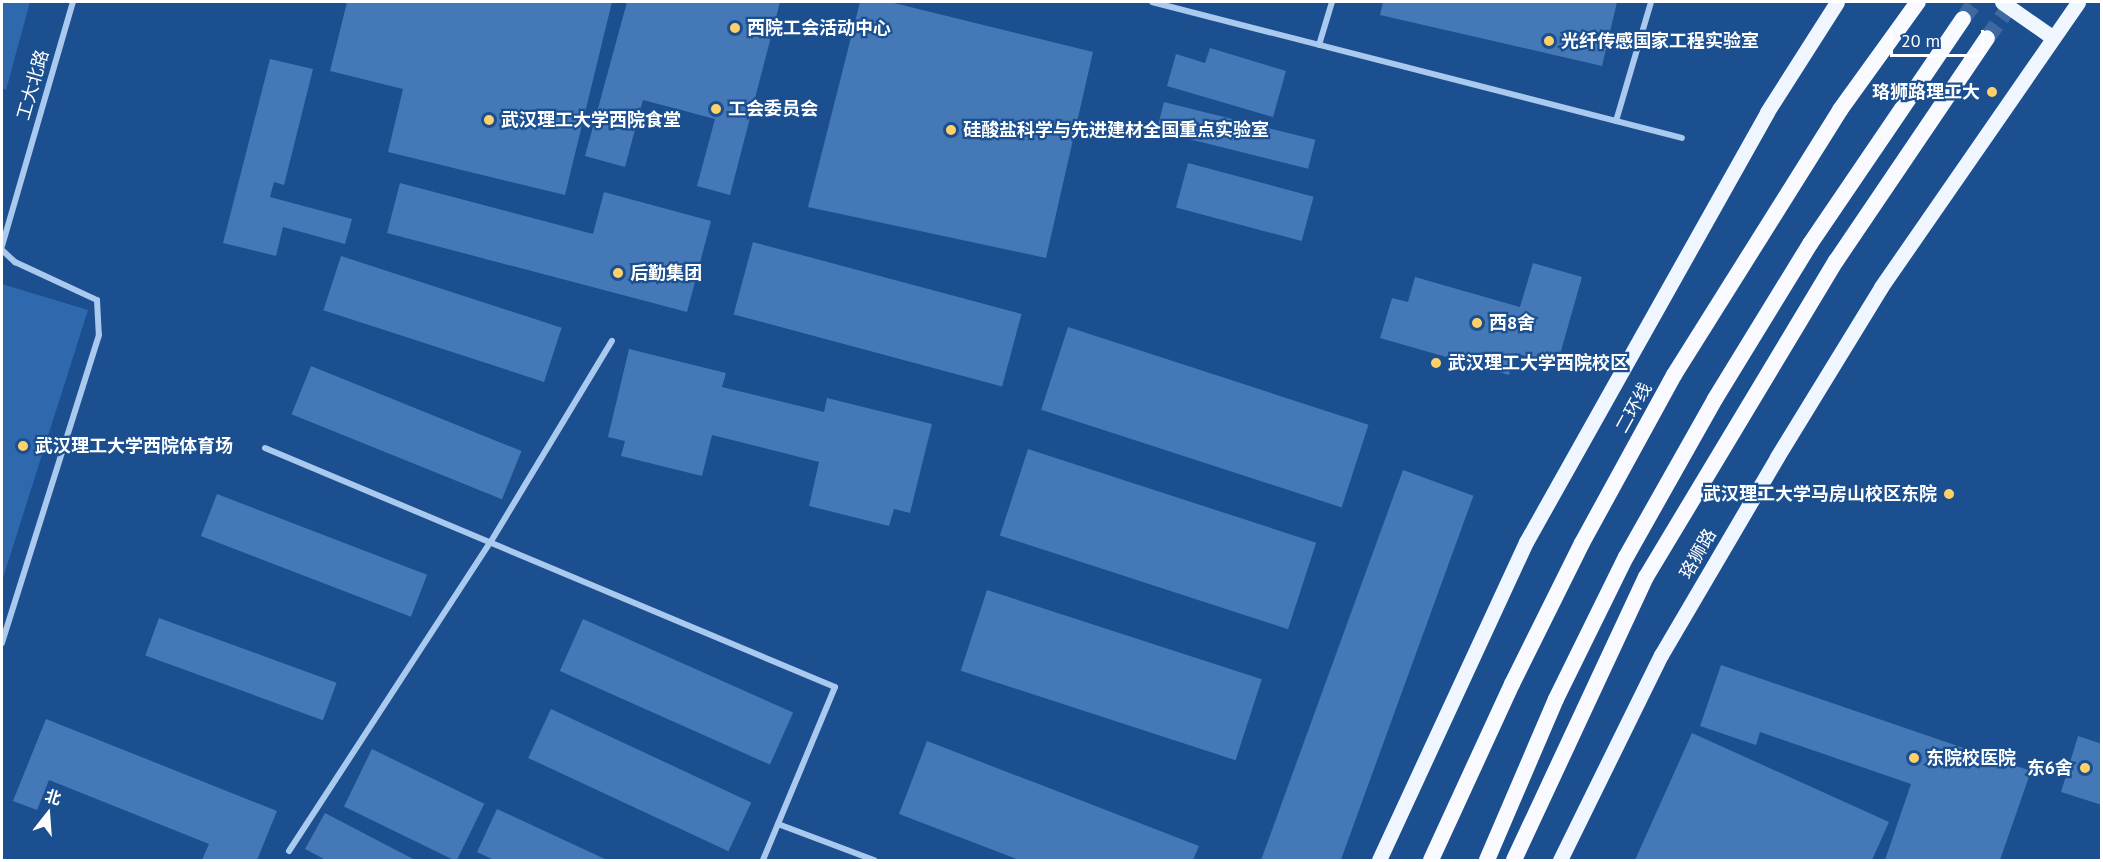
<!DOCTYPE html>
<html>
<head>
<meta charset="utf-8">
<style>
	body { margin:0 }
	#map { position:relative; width:2103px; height:862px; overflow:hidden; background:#1b4f8f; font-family:"PT Sans","Noto Sans SC",sans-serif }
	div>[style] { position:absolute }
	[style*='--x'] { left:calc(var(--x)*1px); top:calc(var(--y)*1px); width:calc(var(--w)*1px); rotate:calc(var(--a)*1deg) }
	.green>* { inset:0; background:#2e69ad }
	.building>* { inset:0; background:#4478b7; transform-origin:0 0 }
	.trunk-tunnel>* { height:16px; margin-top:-8px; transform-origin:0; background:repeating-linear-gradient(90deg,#3d69a0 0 16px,transparent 0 24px) }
	.minor>* { height:6px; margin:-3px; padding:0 3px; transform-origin:3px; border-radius:3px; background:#a9c9ee }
	.primary>* { height:15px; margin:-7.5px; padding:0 7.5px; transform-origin:7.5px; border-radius:7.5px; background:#f0f6ff }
	.trunk>* { height:16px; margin:-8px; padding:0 8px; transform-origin:8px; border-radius:8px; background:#f8faff }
	.dots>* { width:16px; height:16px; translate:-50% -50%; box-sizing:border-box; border:3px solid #1b4f8f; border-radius:50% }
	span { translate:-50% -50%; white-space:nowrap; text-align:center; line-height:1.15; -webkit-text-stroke:4.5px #1b4f8f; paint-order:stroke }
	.poi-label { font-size:18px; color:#fff; font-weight:700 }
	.left { translate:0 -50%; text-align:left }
	.right { translate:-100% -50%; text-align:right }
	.street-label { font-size:18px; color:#fff }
	.frame { position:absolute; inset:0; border:3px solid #fff; pointer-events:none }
	.north { position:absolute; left:18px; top:784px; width:60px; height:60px; -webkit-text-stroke:4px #1b4f8f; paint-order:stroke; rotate:17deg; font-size:16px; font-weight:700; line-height:24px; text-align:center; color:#fff }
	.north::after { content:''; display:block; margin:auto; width:21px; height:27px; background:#fff; clip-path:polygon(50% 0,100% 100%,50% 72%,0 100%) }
	.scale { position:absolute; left:1890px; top:30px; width:94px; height:27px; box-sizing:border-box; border:3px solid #fff; border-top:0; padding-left:8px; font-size:18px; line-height:21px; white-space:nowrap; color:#fff; -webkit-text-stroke:4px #1b4f8f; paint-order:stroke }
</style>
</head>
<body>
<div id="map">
	<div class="green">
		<i style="clip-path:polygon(2px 2px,30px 2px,6px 90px,2px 88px)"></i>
		<i style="clip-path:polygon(2px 284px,88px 310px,2px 581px)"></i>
	</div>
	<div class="building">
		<i style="clip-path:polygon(347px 2px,612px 2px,565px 195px,388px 152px,403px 89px,330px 71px)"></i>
		<i style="clip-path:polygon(627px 2px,780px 2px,730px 195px,697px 186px,715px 119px,643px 100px,625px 167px,585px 156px)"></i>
		<i style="clip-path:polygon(860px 2px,890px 2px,1093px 52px,1046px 258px,808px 207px)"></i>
		<i style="clip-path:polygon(1383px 2px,1617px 2px,1602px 66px,1380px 15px)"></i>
		<i style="clip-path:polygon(1210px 48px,1286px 71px,1273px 117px,1167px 86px,1176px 54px,1205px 63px)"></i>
		<i style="clip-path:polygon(270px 59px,313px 69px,284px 185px,274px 182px,270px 197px,352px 219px,345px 244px,283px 227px,276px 256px,223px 243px)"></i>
		<i style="left:1164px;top:102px;width:156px;height:30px;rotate:14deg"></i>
		<i style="left:1188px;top:163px;width:130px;height:46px;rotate:15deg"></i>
		<i style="clip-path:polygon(400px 183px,593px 234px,604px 192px,711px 221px,687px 312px,387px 233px)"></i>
		<i style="left:753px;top:242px;width:278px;height:75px;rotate:15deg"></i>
		<i style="left:341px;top:256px;width:232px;height:57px;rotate:18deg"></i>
		<i style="clip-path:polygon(1533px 263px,1582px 277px,1557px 365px,1515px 353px,1509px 375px,1380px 338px,1392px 298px,1408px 302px,1415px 277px,1520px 307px)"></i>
		<i style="left:1068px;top:327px;width:316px;height:87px;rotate:18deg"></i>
		<i style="clip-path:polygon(629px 349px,726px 373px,722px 387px,824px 412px,827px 398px,932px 424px,910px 513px,894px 509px,889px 526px,809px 506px,819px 462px,712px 435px,702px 476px,621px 456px,625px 441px,608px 437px)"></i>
		<i style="left:311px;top:366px;width:227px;height:52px;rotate:22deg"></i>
		<i style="left:1028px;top:449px;width:303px;height:91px;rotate:18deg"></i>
		<i style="left:1403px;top:470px;width:75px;height:422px;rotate:20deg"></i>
		<i style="left:217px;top:494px;width:225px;height:45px;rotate:21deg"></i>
		<i style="left:987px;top:590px;width:289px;height:85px;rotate:18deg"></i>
		<i style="left:159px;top:618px;width:189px;height:40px;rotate:20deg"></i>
		<i style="left:583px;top:619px;width:230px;height:57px;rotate:24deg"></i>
		<i style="clip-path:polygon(1721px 665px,2031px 771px,2000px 860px,1885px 860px,1911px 784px,1760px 732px,1756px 745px,1700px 726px)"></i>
		<i style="left:551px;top:709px;width:221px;height:54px;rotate:25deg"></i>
		<i style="clip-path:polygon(46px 719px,277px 811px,257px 860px,202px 860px,209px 844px,49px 780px,37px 810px,13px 801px)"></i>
		<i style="clip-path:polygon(1692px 733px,1889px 822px,1872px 860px,1635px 860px)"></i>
		<i style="clip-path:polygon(2078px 736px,2102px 744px,2102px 805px,2061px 792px)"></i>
		<i style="clip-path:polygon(927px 741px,1199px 846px,1193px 860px,1019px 860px,899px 814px)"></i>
		<i style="left:372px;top:749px;width:125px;height:64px;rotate:26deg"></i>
		<i style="clip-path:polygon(497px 809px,607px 860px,494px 860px,477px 852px)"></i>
		<i style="clip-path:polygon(325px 813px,415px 860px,326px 860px,305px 849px)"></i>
	</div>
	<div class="trunk-tunnel">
		<i style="--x:1963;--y:19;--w:21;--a:-55"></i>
		<i style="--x:1987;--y:38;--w:44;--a:-54.2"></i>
	</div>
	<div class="minor">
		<i style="--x:1152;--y:2;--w:547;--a:14.39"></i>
		<i style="--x:1319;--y:45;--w:45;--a:-73.2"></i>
		<i style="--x:1616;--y:121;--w:124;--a:-73.6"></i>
		<i style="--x:2;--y:246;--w:254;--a:-73.8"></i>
		<i style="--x:2;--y:250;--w:18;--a:43"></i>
		<i style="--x:15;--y:262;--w:90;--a:24.9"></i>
		<i style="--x:97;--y:300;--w:35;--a:87"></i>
		<i style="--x:99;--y:335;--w:323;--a:107.5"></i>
		<i style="--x:265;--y:448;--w:618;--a:22.75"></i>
		<i style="--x:835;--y:687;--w:187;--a:112.6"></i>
		<i style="--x:778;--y:824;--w:103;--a:20.6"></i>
		<i style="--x:289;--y:851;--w:368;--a:-56.9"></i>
		<i style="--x:490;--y:543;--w:236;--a:-58.9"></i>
	</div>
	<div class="primary">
		<i style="--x:2002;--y:2;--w:61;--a:35"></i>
		<i style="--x:1379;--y:860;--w:350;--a:-65.2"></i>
		<i style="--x:1526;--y:542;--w:493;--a:-60.7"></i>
		<i style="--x:1767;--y:112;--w:130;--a:-57.5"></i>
		<i style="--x:1560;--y:860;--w:229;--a:-63.8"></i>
		<i style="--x:1661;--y:655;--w:229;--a:-59.6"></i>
		<i style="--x:1777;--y:457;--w:199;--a:-58.5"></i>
		<i style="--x:1881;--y:287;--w:346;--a:-55.3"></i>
	</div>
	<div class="trunk">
		<i style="--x:1431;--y:860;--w:194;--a:-65.3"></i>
		<i style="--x:1512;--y:684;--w:157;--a:-63.6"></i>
		<i style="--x:1582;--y:543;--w:192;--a:-61.3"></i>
		<i style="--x:1674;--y:375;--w:313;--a:-57.9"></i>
		<i style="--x:1840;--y:110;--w:133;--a:-54.2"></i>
		<i style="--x:1487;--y:860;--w:175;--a:-66.8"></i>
		<i style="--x:1556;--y:699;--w:158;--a:-63.8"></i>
		<i style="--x:1626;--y:557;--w:181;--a:-60.6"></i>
		<i style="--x:1715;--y:399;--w:182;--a:-58.5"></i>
		<i style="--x:1810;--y:244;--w:272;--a:-55.8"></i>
		<i style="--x:1514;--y:860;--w:312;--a:-65"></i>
		<i style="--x:1646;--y:577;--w:369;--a:-59"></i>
		<i style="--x:1836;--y:261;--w:269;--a:-55.9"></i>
	</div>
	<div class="dots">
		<i style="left:735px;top:28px;background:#ffd166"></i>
		<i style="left:1549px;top:41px;background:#ffd166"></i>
		<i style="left:1992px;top:92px;background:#ffd166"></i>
		<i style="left:716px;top:109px;background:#ffd166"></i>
		<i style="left:489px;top:120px;background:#ffd166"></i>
		<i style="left:951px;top:130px;background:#ffd166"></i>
		<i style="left:618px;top:273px;background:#ffd166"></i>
		<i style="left:1477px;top:323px;background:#ffd166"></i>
		<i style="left:1436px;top:363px;background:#ffd166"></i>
		<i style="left:23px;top:446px;background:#ffd166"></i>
		<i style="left:1949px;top:494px;background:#ffd166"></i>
		<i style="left:1914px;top:758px;background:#ffd166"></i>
		<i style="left:2085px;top:768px;background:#ffd166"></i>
	</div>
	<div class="poi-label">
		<span class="left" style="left:747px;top:28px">西院工会活动中心</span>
		<span class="left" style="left:1561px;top:41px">光纤传感国家工程实验室</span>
		<span class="right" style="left:1980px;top:92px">珞狮路理工大</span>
		<span class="left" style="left:728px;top:109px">工会委员会</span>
		<span class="left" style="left:501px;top:120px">武汉理工大学西院食堂</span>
		<span class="left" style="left:963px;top:130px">硅酸盐科学与先进建材全国重点实验室</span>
		<span class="left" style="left:630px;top:273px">后勤集团</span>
		<span class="left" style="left:1489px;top:323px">西8舍</span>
		<span class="left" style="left:1448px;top:363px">武汉理工大学西院校区</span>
		<span class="left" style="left:35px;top:446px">武汉理工大学西院体育场</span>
		<span class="right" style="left:1937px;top:494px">武汉理工大学马房山校区东院</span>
		<span class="left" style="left:1926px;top:758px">东院校医院</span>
		<span class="right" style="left:2073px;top:768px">东6舍</span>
	</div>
	<div class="street-label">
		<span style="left:33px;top:85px;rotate:-74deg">工大北路</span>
		<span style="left:1634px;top:408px;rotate:-61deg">二环线</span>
		<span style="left:1698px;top:554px;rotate:-60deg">珞狮路</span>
	</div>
	<div class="frame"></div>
	<div class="north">北</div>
	<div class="scale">20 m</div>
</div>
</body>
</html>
